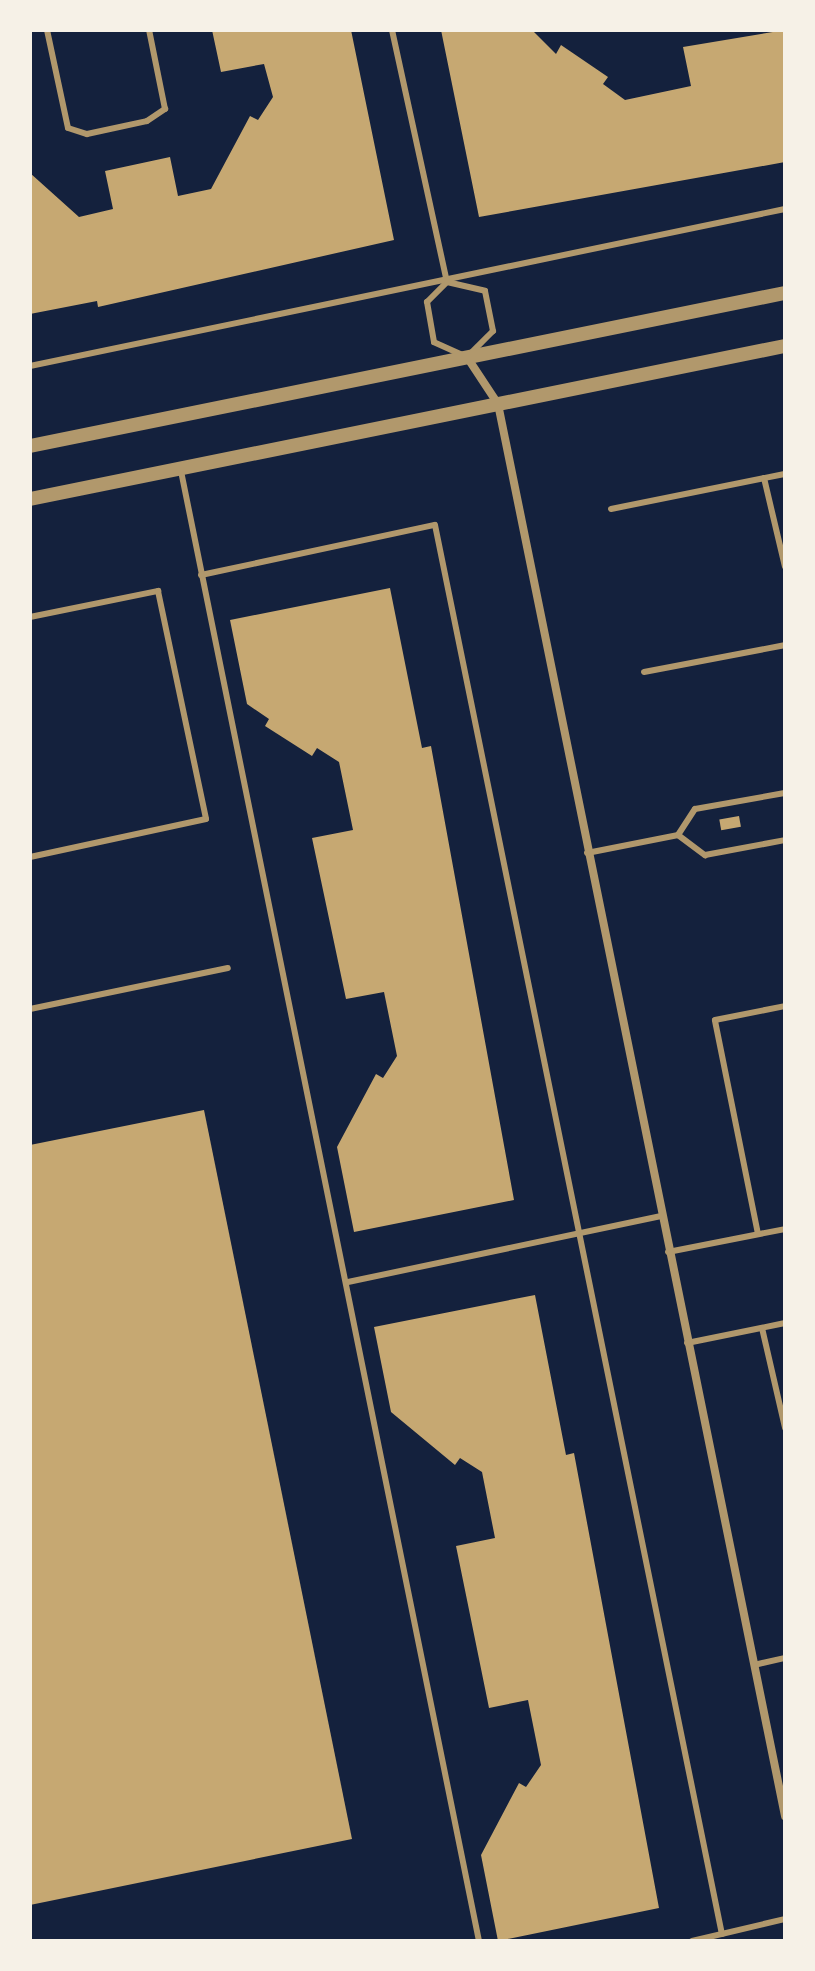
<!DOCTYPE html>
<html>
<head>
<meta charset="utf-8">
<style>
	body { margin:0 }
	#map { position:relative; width:815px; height:1971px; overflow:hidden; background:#14213d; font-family:"Roboto Condensed",sans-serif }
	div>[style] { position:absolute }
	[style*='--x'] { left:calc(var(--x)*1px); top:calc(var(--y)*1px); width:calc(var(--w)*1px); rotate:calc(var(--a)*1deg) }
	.building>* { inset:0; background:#c6a872; transform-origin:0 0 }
	.service>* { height:6px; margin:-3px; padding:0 3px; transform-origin:3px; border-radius:3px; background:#b1986c }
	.minor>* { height:8px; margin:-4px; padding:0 4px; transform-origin:4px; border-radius:4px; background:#b1986c }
	.tertiary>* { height:14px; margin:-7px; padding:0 7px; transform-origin:7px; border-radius:7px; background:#b1986c }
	span { translate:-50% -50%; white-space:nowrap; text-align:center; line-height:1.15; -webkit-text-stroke:6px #f6f1e7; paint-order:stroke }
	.frame { position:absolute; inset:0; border:32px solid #f6f1e7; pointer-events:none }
</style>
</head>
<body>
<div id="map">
	<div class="building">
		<i style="clip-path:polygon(212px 30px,351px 30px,394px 240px,98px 307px,97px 301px,30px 314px,30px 173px,79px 217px,113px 209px,105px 171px,170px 157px,178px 196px,211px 189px,250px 116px,258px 120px,273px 97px,264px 64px,221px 72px)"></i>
		<i style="clip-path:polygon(441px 30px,532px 30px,556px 54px,561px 45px,608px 77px,603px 84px,625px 100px,691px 86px,683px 47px,785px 30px,785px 162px,479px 217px)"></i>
		<i style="clip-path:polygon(390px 588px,422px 748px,431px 746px,514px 1200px,354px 1232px,337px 1147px,376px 1074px,383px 1078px,397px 1056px,384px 992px,346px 999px,312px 838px,353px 830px,339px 762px,317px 748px,312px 756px,265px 726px,269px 719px,247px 704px,230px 620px)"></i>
		<i style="left:739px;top:816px;width:11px;height:20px;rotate:80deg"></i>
		<i style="clip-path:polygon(204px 1110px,352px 1839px,30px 1905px,30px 1145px)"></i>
		<i style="clip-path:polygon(535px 1295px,566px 1455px,574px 1453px,659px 1908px,498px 1941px,481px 1855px,519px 1783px,526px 1787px,541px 1765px,528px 1700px,489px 1708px,456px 1546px,495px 1538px,482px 1472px,460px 1458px,455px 1465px,391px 1412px,374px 1327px)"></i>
	</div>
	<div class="service">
		<i style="--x:47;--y:30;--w:100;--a:77.9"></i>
		<i style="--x:68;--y:128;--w:20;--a:18"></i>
		<i style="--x:87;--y:134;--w:61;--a:-12.2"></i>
		<i style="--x:147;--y:121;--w:22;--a:-34"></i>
		<i style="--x:165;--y:109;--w:81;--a:-101.4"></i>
		<i style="--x:392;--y:30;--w:258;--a:77.7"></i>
		<i style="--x:447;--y:282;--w:39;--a:13"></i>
		<i style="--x:485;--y:291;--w:41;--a:78.7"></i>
		<i style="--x:493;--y:331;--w:37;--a:135"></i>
		<i style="--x:467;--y:357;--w:36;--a:-156"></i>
		<i style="--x:434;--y:342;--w:41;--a:-99.9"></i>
		<i style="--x:427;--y:302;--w:28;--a:-45"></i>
		<i style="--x:30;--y:366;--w:771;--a:-11.75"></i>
		<i style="--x:181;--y:471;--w:1500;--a:78.54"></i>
		<i style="--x:764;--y:478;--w:91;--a:76.7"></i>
		<i style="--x:611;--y:509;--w:177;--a:-11.4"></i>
		<i style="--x:201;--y:575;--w:239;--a:-12.1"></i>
		<i style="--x:435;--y:525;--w:1438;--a:78.49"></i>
		<i style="--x:30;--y:617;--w:131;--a:-11.5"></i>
		<i style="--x:158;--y:591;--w:233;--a:78.1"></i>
		<i style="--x:206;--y:819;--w:180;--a:167.8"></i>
		<i style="--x:644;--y:672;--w:144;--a:-10.8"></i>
		<i style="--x:678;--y:835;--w:34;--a:37"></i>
		<i style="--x:705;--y:855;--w:81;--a:-10.6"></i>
		<i style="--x:587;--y:853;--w:93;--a:-11.2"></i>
		<i style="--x:678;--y:835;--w:31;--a:-57"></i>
		<i style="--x:695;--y:809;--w:91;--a:-10.1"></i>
		<i style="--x:30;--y:1009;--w:202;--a:-11.7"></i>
		<i style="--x:758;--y:1234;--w:218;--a:-101.4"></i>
		<i style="--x:715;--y:1020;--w:71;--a:-11.3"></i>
		<i style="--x:668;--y:1252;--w:119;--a:-11.1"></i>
		<i style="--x:348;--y:1282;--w:320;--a:-11.9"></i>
		<i style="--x:762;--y:1328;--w:103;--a:77"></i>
		<i style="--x:687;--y:1343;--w:100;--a:-11.5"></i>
		<i style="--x:754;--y:1665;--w:32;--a:-13"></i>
		<i style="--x:692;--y:1941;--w:96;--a:-13.3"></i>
	</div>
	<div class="minor">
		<i style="--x:467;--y:357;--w:56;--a:56.6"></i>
		<i style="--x:498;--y:404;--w:1441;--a:78.51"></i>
	</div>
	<div class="tertiary">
		<i style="--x:30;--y:446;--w:770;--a:-11.46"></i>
		<i style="--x:30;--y:499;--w:770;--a:-11.46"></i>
	</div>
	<div class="frame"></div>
</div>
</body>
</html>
